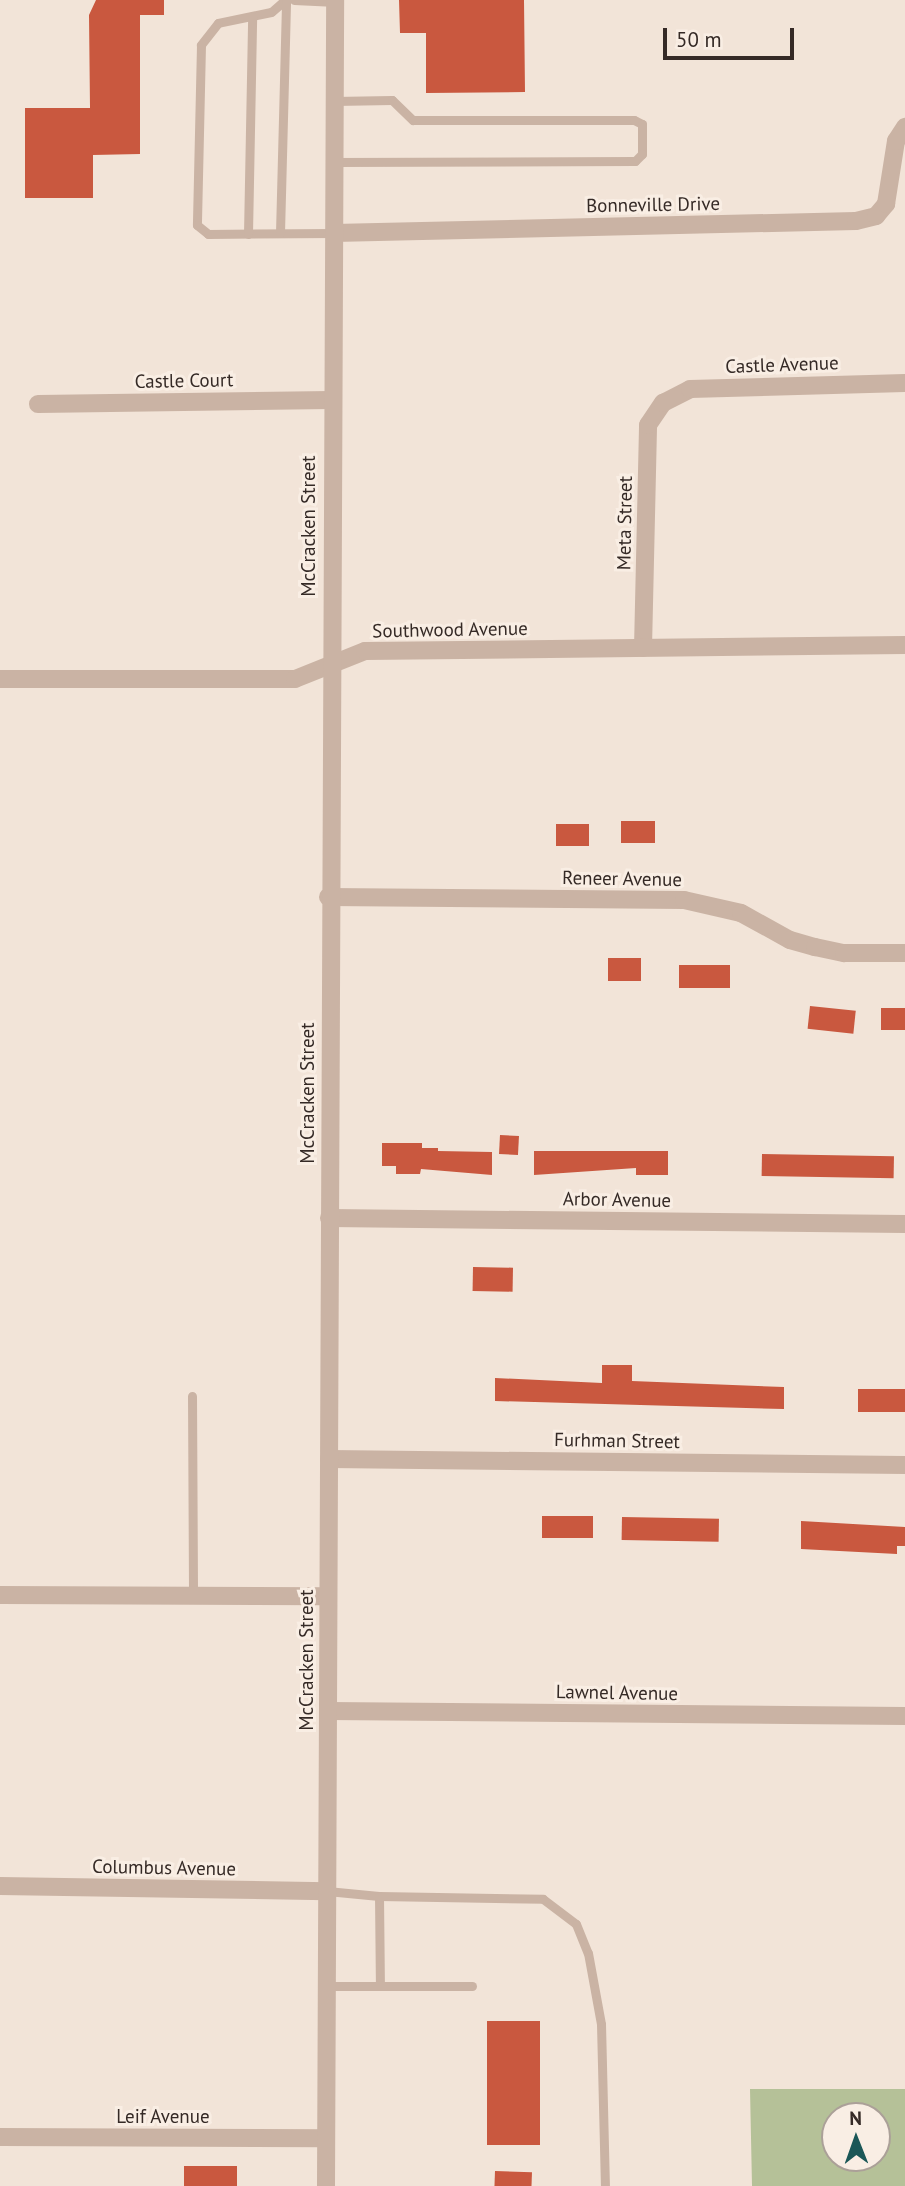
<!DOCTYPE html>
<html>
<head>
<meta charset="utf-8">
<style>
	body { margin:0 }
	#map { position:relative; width:905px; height:2186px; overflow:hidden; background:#f2e4d8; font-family:"PT Sans",sans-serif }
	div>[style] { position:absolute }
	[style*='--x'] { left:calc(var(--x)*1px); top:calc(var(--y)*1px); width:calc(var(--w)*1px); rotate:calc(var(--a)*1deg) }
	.green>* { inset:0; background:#b5c198 }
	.building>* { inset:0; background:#c9583f; transform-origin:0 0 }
	.service>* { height:9px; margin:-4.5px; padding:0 4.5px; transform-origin:4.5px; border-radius:4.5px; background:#cab3a4 }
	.minor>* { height:18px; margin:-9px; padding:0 9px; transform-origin:9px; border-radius:9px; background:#cab3a4 }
	.tertiary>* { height:18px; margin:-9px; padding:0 9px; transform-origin:9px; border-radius:9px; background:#cab3a4 }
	span { translate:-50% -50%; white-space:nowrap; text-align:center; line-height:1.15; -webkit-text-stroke:6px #f9eee4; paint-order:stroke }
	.street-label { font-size:19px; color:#352a26 }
	.north { position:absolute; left:821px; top:2102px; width:70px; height:70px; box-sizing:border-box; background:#f9eee4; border:2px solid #aba098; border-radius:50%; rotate:359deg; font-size:19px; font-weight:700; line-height:28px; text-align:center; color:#352a26 }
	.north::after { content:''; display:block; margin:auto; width:24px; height:32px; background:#1b5757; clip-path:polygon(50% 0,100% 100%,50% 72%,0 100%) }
	.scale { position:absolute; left:663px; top:28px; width:131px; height:32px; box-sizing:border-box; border:4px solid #352a26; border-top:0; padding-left:9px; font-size:21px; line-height:24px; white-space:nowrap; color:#352a26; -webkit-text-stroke:5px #f9eee4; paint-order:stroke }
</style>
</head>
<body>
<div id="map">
	<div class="green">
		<i style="clip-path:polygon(evenodd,750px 2089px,905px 2089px,905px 2186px,752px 2186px,750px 2089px,835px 2116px,877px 2116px,877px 2158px,835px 2158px,835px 2116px)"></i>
	</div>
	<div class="building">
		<i style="clip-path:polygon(96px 0,164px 0,164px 15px,140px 15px,140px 154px,93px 155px,93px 198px,25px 198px,25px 108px,90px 108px,89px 15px)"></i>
		<i style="clip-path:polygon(399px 0,524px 0,525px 92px,426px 93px,426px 33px,400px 33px)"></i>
		<i style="left:621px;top:821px;width:34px;height:22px"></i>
		<i style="left:556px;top:824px;width:33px;height:22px"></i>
		<i style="left:608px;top:958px;width:33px;height:23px"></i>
		<i style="left:730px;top:965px;width:23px;height:51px;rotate:90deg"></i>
		<i style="left:810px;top:1006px;width:46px;height:23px;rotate:6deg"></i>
		<i style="left:881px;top:1008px;width:24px;height:22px"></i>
		<i style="left:500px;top:1135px;width:19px;height:19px;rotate:3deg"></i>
		<i style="clip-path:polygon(382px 1143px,422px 1143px,422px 1148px,438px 1148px,438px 1151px,492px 1152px,492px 1175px,421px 1169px,420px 1174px,396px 1174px,396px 1166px,382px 1166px)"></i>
		<i style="clip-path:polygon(534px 1151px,668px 1151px,668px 1175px,636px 1175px,636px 1168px,534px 1175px)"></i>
		<i style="left:762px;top:1154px;width:132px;height:22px;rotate:1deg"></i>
		<i style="left:473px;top:1267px;width:40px;height:24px;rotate:1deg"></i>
		<i style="clip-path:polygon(602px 1365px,632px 1365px,632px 1381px,784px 1387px,784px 1409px,495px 1401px,495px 1378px,602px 1383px)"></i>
		<i style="left:858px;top:1389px;width:47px;height:23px"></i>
		<i style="left:542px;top:1516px;width:51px;height:22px"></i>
		<i style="left:622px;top:1517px;width:97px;height:23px;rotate:1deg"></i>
		<i style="clip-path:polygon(801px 1521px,905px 1527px,905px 1546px,897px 1546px,897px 1554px,801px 1549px)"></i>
		<i style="left:487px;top:2021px;width:53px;height:124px"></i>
		<i style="left:237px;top:2166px;width:20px;height:53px;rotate:90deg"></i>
		<i style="left:495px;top:2171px;width:37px;height:15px;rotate:2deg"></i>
	</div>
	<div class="service">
		<i style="--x:285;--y:0;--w:18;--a:139"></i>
		<i style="--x:271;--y:12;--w:54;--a:168.3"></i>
		<i style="--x:218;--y:23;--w:28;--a:128"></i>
		<i style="--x:201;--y:45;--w:180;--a:91.3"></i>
		<i style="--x:197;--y:225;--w:14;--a:39"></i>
		<i style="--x:208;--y:234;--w:126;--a:-0.5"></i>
		<i style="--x:294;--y:0;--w:42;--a:2.7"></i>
		<i style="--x:334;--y:101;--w:58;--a:-1"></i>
		<i style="--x:392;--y:100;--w:29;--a:44"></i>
		<i style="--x:413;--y:120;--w:221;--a:0"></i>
		<i style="--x:634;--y:120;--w:9;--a:27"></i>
		<i style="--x:642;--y:124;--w:30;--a:90"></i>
		<i style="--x:642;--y:154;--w:10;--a:135"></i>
		<i style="--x:635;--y:161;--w:301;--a:179.8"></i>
		<i style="--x:280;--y:233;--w:233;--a:-88.5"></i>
		<i style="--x:248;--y:234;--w:217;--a:-88.9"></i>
		<i style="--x:192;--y:1396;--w:201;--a:89.7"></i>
		<i style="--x:327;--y:1891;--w:52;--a:5.5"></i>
		<i style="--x:379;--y:1896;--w:90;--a:89.4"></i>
		<i style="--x:379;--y:1896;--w:164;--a:1"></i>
		<i style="--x:543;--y:1899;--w:41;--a:37.1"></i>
		<i style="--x:576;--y:1924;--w:31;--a:68"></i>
		<i style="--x:588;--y:1953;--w:72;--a:79.6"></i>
		<i style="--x:601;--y:2024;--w:162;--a:88.6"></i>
		<i style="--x:326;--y:1986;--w:146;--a:0"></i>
	</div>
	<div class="minor">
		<i style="--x:334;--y:233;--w:522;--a:-1.32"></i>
		<i style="--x:856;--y:221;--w:21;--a:-14"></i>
		<i style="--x:876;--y:216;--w:16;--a:-50"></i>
		<i style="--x:886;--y:204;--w:64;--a:-81"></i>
		<i style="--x:896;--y:141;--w:17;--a:-57"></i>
		<i style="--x:38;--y:404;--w:293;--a:-0.8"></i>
		<i style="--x:643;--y:648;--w:223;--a:-88.7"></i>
		<i style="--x:648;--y:425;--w:27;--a:-56"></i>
		<i style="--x:663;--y:403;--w:30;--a:-27"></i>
		<i style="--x:690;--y:389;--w:215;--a:-1.6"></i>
		<i style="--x:0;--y:679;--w:295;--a:0"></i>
		<i style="--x:295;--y:679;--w:75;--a:-21.8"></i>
		<i style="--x:365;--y:651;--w:540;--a:-0.64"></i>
		<i style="--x:328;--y:897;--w:356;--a:0.5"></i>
		<i style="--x:684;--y:900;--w:58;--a:12.8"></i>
		<i style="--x:741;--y:913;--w:56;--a:28.9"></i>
		<i style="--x:790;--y:940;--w:26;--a:16"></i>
		<i style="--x:815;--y:947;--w:30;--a:12"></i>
		<i style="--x:844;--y:953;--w:61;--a:0"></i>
		<i style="--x:329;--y:1218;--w:576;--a:0.6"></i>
		<i style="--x:329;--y:1459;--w:576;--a:0.6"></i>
		<i style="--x:0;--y:1595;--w:328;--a:0.2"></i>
		<i style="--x:328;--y:1711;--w:577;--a:0.5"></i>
		<i style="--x:0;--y:1886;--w:327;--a:0.9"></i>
		<i style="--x:0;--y:2137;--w:326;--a:0.2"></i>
	</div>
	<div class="tertiary">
		<i style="--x:326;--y:2186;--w:2186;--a:-89.76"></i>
	</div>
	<div class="street-label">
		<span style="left:653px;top:205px;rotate:-1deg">Bonneville Drive</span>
		<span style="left:782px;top:365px;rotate:-2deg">Castle Avenue</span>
		<span style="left:184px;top:381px;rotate:-1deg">Castle Court</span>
		<span style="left:625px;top:523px;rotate:-89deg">Meta Street</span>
		<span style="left:309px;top:526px;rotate:-90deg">McCracken Street</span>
		<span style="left:450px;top:630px;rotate:-1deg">Southwood Avenue</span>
		<span style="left:622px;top:879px;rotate:1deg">Reneer Avenue</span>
		<span style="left:308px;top:1093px;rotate:-90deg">McCracken Street</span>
		<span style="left:617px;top:1200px;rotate:1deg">Arbor Avenue</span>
		<span style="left:617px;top:1441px;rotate:1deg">Furhman Street</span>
		<span style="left:307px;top:1660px;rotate:-90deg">McCracken Street</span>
		<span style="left:617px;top:1693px;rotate:1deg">Lawnel Avenue</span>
		<span style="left:164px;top:1868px;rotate:1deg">Columbus Avenue</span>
		<span style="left:163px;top:2117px">Leif Avenue</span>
	</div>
	<div class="north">N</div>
	<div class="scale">50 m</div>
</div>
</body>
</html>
